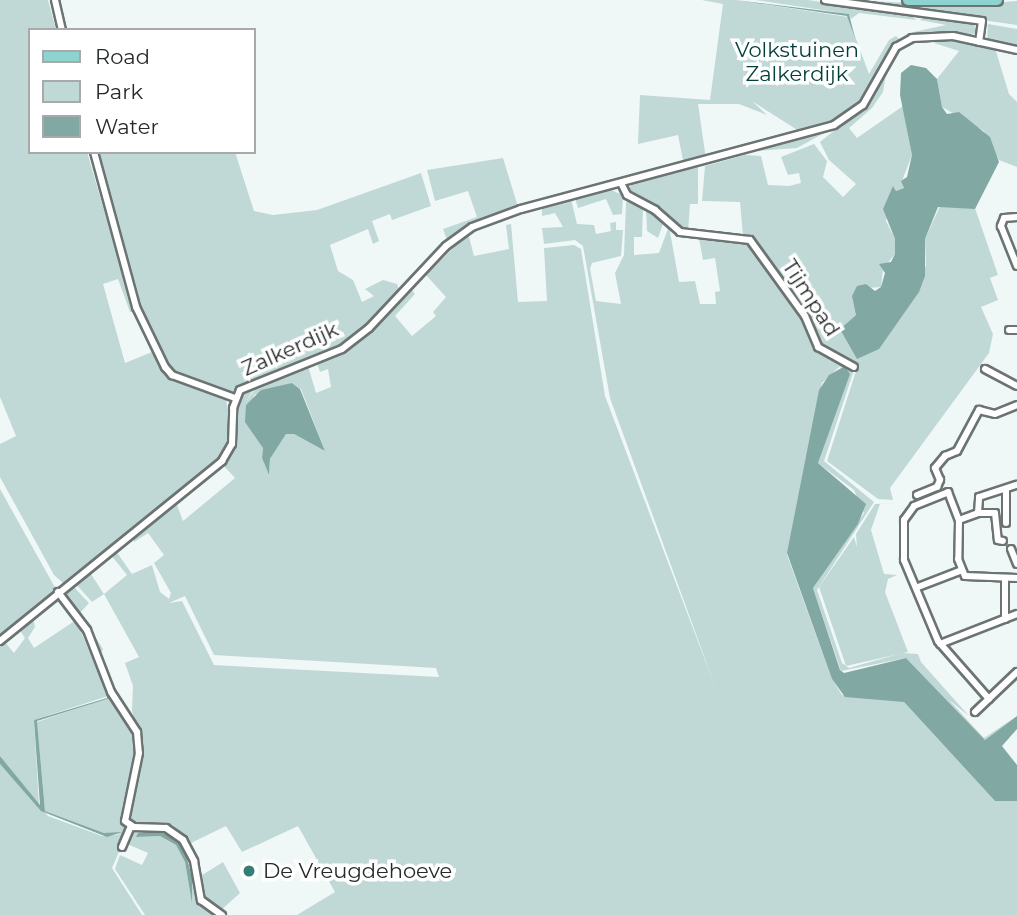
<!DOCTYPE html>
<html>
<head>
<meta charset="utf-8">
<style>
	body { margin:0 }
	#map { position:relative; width:1017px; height:915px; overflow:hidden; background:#eff8f7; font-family:Montserrat,sans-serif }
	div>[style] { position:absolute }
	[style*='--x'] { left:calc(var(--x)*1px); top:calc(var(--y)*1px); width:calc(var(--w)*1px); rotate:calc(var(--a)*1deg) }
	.green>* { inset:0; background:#c0d9d6 }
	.water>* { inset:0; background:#82a8a4 }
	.roads { filter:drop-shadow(2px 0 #6c7473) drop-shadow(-2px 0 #6c7473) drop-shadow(0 2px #6c7473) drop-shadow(0 -2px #6c7473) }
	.minor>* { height:6px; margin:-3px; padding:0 3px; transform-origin:3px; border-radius:3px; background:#fff }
	.primary>* { height:10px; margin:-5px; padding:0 5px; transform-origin:5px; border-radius:5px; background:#8dd4d0 }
	.dots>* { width:19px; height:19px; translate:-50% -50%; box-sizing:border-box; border:4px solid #fff; border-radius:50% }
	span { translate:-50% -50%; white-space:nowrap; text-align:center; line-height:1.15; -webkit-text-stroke:7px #fff; paint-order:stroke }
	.park-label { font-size:21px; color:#003e3a }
	.street-label { font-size:21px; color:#262a29 }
	.poi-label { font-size:21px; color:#262a29 }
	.left { translate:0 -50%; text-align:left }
	.legend { position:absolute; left:28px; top:28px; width:228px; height:126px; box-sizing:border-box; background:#fff; border:2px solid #a8aaa9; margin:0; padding:9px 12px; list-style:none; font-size:21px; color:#262a29 }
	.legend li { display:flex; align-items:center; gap:14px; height:35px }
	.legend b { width:35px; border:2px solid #a8aaa9 }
</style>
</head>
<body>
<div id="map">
	<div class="green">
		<i style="clip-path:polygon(0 0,48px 0,56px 30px,30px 30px,30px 152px,87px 152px,134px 312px,130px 312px,118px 279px,103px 284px,125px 363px,152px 352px,168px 377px,226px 400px,232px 429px,229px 448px,220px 460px,64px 584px,54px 575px,0 477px,0 444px,16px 436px,0 397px)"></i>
		<i style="clip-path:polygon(702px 0,735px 0,848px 17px,869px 74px,889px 40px,896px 36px,901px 41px,857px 108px,833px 124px,802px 133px,752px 101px,767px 115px,739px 104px,698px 104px,706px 159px,684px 165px,678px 135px,638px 144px,640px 95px,710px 100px,723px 4px)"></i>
		<i style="clip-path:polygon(756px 0,808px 0,912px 15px,916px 20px,859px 13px,851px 19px,849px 14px)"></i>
		<i style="clip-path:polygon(841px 0,963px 5px,1017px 1px,1017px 25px)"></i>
		<i style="clip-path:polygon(924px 16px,973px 22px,978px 34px,925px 33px,902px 40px,909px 33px,946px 25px,920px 20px)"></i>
		<i style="clip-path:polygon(988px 24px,1017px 29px,1017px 47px,987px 41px)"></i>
		<i style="clip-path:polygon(938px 37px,995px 48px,1009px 94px,1017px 102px,1017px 167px,999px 160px,984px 131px,942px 107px,937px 79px,959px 51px,934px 43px)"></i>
		<i style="clip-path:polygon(886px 74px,883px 92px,872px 108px,849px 128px,857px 138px,903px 106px,912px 155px,902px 181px,904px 188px,896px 191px,894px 187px,886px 221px,895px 239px,895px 254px,883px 269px,881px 287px,868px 288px,856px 315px,840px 329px,926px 266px,925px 239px,941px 204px,975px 208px,998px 275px,990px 278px,998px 300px,981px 307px,993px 334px,989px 353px,890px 488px,893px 500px,878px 499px,827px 461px,857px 368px,821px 347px,809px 317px,754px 241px,743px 236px,740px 202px,702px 201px,705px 166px,745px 155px,761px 156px,768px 185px,789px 186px,801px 183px,799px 173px,788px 175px,781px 157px,814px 144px,827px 161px,823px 177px,843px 197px,856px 184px,829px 160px,820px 142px,867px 104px)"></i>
		<i style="clip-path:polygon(835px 127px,797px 148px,755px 151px,756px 150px)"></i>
		<i style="clip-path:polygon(98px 152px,235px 152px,254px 211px,273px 215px,317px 210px,421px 173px,431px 206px,392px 220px,390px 214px,372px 221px,379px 241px,373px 244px,368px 229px,330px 245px,338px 271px,353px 280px,362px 302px,374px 296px,365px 289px,383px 280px,397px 284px,400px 292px,373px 320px,328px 355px,257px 378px,229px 393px,174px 374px,167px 368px,140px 309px)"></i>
		<i style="clip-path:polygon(503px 158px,518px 207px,483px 219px,447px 240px,443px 229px,477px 217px,468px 191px,435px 201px,427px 170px)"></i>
		<i style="clip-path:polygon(698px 166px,698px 204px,690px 204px,688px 232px,627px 191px,632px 184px)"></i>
		<i style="clip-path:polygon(611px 190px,623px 195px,622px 214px,613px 215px,606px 199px,578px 208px,575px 198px)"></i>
		<i style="clip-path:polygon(evenodd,571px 199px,577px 224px,594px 225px,596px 234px,611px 231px,610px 223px,616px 222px,616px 230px,623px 230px,621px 256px,592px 263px,590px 269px,596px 301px,621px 304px,615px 273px,624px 255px,626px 203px,630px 199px,643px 208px,642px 237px,634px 237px,634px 255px,659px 253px,669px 226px,679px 282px,695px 281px,700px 304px,716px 304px,715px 292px,720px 291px,715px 258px,703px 260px,699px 239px,749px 243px,803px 316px,817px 352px,854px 370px,824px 461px,874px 502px,817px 590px,842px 663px,849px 668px,902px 653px,918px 654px,921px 662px,969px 716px,949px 700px,984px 738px,1017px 716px,985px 740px,906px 658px,841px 671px,813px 588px,864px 513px,854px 490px,818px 463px,848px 369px,839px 367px,822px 383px,787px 555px,832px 679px,842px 695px,903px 701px,995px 801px,1017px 801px,1017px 915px,297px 915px,335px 892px,298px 826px,242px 852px,226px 826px,191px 843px,173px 825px,137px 823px,129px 818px,144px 749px,132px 711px,133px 686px,125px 663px,139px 657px,104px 594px,92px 602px,75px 583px,89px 571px,104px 594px,127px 575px,111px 555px,116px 551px,132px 574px,152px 565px,160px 592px,169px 599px,171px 593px,154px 563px,164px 555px,148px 533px,134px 542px,133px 538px,177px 505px,183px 521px,235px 478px,222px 464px,235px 440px,235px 406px,242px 392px,256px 385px,246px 402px,258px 385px,308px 366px,316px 393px,331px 387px,328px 369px,320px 372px,317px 363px,355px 344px,412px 290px,415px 294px,395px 316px,412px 336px,436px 316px,433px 312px,446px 297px,426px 275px,468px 233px,474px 256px,509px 249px,506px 225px,511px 224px,518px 302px,547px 301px,544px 248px,574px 245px,581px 249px,605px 396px,716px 689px,610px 398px,583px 246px,575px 240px,544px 244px,542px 228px,563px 227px,555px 213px,542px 216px,542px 206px,571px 199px,292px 383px,301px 389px,325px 451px,294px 434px,286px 434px,270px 459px,269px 475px,262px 458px,263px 448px,247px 422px,254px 395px,292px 383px,571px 199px,185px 596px,214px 655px,436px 668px,439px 677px,214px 665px,182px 601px,169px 603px,185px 596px)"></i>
		<i style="clip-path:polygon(646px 209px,664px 221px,658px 238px,647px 231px)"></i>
		<i style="clip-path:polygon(0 489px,57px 591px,0 639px)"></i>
		<i style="clip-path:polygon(905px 503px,880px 504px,871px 530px,884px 574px,897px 575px,888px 579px,885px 592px,908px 652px,846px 666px,819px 587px,854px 537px,857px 547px,856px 534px,875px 504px)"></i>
		<i style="clip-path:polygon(72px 585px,89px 603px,80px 613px,103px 649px,101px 653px,63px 594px)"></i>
		<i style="clip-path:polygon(33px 617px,35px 627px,28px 638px,34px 648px,76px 620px,108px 696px,34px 720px,39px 805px,0 756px,0 645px,4px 641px,14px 653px,25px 638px,19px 629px)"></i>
		<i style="clip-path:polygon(110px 697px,132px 724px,137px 744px,122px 808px,128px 831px,112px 868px,142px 915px,0 915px,0 764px,48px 816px,102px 836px,121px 834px,104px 833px,45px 811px,37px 722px)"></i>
		<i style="clip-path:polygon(evenodd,132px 829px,161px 829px,179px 837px,191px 856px,199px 901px,217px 915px,145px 915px,115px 869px,120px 855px,142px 865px,148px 853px,125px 843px,132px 829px,142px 832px,170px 835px,178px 841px,190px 863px,192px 902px,185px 862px,176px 845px,160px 836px,136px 837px,142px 832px)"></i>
		<i style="clip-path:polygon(223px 862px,240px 893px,219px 912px,203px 901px,199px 877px)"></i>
	</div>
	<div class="water">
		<i style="clip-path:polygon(735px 0,849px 14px,855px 38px,847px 16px)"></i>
		<i style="clip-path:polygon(911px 65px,926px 68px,937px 79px,942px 107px,947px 114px,959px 112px,990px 137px,999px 162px,975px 209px,938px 207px,925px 239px,925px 276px,919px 292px,879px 349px,857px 359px,840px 329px,856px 315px,852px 296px,857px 286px,866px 284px,875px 291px,881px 287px,885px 273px,879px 264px,891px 262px,895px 254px,895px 239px,883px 209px,893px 186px,896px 191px,904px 188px,901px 181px,907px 177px,912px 155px,900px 95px,901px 73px)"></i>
		<i style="clip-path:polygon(845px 366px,850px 374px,818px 463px,866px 504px,858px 524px,813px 588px,840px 670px,844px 673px,906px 658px,985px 740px,1017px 716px,1017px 729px,1002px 746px,1017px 765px,1017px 801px,995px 801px,904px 702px,845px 697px,832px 679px,787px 553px,819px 390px,829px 375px)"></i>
		<i style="clip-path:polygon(292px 383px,300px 389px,325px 451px,294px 434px,286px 434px,270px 459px,269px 475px,262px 458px,263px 448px,245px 422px,246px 405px,261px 390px)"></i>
		<i style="clip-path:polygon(106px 688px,110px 698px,37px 721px,45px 811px,104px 833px,122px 832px,107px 837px,41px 811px,0 764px,0 756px,40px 805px,34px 720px,107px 698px)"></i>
		<i style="clip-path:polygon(158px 831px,174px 838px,185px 851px,192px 877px,192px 903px,185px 862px,176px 845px,160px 836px,136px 837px,138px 833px)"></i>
	</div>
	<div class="roads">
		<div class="minor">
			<i style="--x:55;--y:0;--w:31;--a:77"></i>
			<i style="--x:825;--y:0;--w:158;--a:7.6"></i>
			<i style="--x:982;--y:21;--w:21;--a:98"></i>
			<i style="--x:94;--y:152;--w:161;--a:74.8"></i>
			<i style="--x:136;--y:307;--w:67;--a:64.2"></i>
			<i style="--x:165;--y:367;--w:11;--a:49"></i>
			<i style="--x:172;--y:375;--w:67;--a:20.1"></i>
			<i style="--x:622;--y:185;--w:11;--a:63"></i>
			<i style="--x:627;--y:195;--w:32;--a:28"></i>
			<i style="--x:655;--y:210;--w:33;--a:41"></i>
			<i style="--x:680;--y:232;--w:70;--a:6.5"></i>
			<i style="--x:750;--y:240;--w:94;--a:54.1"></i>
			<i style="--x:805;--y:316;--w:34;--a:67"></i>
			<i style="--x:818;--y:347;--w:41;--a:29.1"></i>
			<i style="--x:1017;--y:217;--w:13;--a:176"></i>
			<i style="--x:1004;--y:218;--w:9;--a:111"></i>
			<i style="--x:1001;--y:226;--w:43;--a:68.2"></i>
			<i style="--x:1009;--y:330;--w:8;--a:0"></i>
			<i style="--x:985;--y:369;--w:36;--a:28"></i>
			<i style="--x:917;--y:495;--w:22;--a:-22"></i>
			<i style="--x:937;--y:487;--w:8;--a:-67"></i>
			<i style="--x:940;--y:480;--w:13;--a:-113"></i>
			<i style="--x:935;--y:468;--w:16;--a:-50"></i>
			<i style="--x:945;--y:456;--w:13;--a:-23"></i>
			<i style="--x:957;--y:451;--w:47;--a:-61.8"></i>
			<i style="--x:979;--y:410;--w:16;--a:14"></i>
			<i style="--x:995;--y:414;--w:24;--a:-22"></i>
			<i style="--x:978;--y:513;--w:16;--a:-86"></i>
			<i style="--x:979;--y:497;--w:40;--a:-18"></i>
			<i style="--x:959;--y:520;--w:20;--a:-20"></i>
			<i style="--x:978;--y:513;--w:17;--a:0"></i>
			<i style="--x:995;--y:513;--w:27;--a:84"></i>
			<i style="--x:998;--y:540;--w:5;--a:11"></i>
			<i style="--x:1006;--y:523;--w:34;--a:-90"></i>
			<i style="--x:1011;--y:549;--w:16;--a:68"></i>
			<i style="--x:918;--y:587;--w:47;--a:-21.1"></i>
			<i style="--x:58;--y:592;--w:48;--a:52.7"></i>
			<i style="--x:87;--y:630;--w:66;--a:68.8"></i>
			<i style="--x:111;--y:692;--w:48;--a:57"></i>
			<i style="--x:137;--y:732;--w:21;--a:85"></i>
			<i style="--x:139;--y:753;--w:69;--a:101.6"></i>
			<i style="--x:125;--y:821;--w:11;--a:34"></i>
			<i style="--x:134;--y:827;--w:32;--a:2"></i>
			<i style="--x:166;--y:828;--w:21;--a:35"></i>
			<i style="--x:183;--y:840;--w:24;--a:62"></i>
			<i style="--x:194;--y:861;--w:40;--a:80"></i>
			<i style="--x:201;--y:900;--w:26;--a:36"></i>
			<i style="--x:1005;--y:619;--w:41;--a:-90"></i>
			<i style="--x:0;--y:641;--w:286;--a:-39"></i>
			<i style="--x:222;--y:461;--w:20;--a:-60"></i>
			<i style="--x:232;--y:444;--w:36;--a:-88"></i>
			<i style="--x:233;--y:408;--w:19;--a:-69"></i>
			<i style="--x:240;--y:390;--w:110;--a:-21.9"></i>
			<i style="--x:342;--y:349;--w:34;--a:-38"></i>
			<i style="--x:369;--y:328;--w:112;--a:-46.8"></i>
			<i style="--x:446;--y:246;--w:32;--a:-36"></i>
			<i style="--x:472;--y:227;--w:52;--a:-20.2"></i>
			<i style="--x:521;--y:209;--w:324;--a:-15"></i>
			<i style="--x:834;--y:125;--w:35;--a:-35"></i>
			<i style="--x:863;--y:105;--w:67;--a:-60.4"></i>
			<i style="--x:896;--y:47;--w:18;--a:-29"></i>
			<i style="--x:912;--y:38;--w:41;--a:-2.8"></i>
			<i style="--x:953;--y:36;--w:66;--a:12.3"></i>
			<i style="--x:940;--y:644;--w:83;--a:-21.3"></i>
			<i style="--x:989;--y:699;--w:77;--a:-131.3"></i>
			<i style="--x:938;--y:641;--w:88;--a:-112.8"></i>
			<i style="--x:904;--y:560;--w:40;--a:-90"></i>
			<i style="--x:904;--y:520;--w:17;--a:-54"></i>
			<i style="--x:914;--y:506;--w:37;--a:-22"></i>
			<i style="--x:948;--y:492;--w:30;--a:69"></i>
			<i style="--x:959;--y:520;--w:39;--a:91"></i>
			<i style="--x:958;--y:559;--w:18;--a:68"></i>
			<i style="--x:965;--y:576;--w:52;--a:2.2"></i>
			<i style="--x:975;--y:712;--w:58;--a:-43.6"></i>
			<i style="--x:122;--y:847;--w:23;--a:-67"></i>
		</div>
		<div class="primary">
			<i style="--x:908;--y:0;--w:89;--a:0"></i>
		</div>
	</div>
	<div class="dots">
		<i style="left:249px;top:871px;background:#357d77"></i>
	</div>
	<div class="park-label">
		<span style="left:797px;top:62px">Volkstuinen<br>Zalkerdijk</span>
	</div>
	<div class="street-label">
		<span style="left:811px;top:298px;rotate:57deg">Tijmpad</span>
		<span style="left:290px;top:349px;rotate:-24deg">Zalkerdijk</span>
	</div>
	<div class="poi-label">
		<span class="left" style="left:263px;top:871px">De Vreugdehoeve</span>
	</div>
	<ul class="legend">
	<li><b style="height:9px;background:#8dd4d0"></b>Road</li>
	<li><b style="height:19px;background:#c0d9d6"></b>Park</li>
	<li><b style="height:19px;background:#82a8a4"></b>Water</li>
	</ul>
</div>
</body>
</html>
